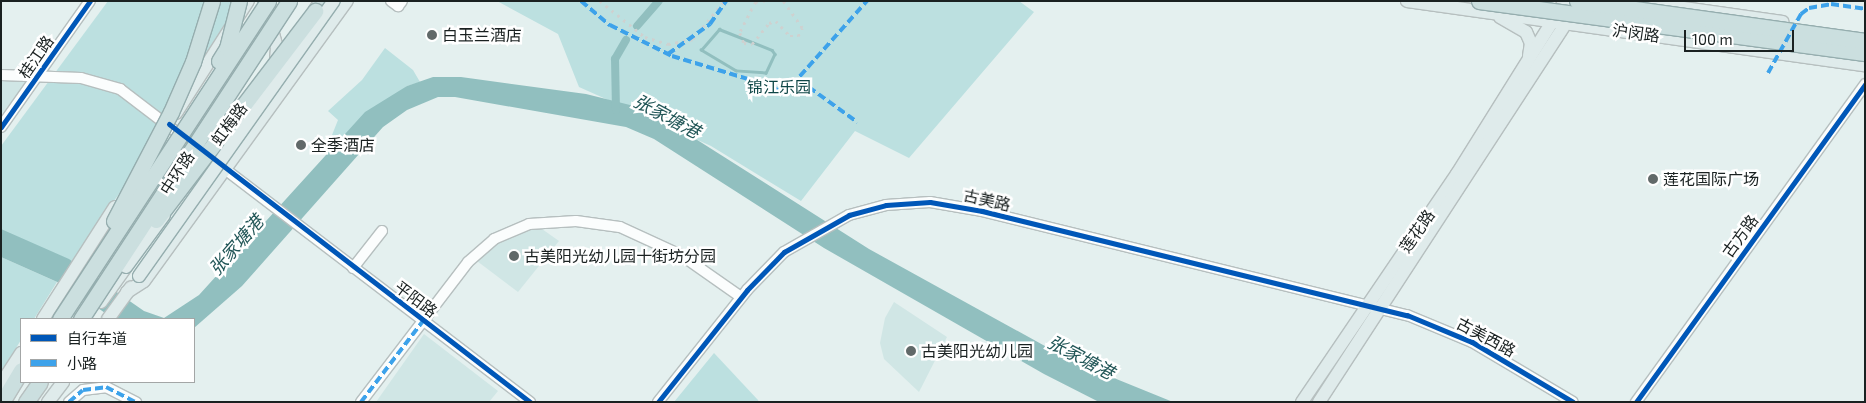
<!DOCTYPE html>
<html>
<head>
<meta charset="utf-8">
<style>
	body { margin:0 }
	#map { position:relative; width:1866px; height:403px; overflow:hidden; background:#e4f0ef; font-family:"Exo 2","Noto Sans SC",sans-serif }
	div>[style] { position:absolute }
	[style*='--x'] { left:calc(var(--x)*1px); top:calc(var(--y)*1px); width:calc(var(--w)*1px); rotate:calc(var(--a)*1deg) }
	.built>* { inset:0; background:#d0e6e5 }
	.green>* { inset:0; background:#bce0e0 }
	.water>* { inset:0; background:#91bfbf }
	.stream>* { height:2.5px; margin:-1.25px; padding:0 1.25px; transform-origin:1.25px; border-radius:1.25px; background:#91bfbf }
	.canal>* { height:8px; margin:-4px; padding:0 4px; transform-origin:4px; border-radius:4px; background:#91bfbf }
	.roads { filter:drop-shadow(1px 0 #b6bfbf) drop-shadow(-1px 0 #b6bfbf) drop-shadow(0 1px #b6bfbf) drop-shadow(0 -1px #b6bfbf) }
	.minor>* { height:10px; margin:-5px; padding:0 5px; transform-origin:5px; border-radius:5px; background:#fbfdfd }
	.major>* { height:12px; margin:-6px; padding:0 6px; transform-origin:6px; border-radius:6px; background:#dfebeb }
	.highway>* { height:15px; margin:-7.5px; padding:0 7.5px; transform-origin:7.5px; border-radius:7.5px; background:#cbdfdf }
	.rail>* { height:2.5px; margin-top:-1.25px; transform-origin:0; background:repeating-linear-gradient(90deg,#ced1d0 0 2.5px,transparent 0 7.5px) }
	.bridges { filter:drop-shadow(1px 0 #95adae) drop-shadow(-1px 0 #95adae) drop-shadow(0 1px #95adae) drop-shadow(0 -1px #95adae) }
	.major-bridge>* { height:12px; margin:-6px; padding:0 6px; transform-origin:6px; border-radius:6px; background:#dfebeb }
	.highway-bridge>* { height:15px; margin:-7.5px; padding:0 7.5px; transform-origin:7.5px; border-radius:7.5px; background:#cbdfdf }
	.quiet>* { height:4px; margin-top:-2px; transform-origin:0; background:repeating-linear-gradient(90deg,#3da2ea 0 8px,transparent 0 12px) }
	.cycleway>* { height:5px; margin:-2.5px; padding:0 2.5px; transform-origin:2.5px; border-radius:2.5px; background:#0057b8 }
	.dots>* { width:14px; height:14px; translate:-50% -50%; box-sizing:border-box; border:2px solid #fff; border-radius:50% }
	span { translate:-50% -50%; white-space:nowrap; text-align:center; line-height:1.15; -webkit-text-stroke:5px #fff; paint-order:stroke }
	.street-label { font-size:16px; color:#1a2121 }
	.poi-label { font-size:16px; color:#1a2121 }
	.left { translate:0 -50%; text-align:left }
	.park-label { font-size:16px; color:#0e4646 }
	.water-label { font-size:18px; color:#235758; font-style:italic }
	.frame { position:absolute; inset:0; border:2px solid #1a2121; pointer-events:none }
	.legend { position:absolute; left:20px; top:318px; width:175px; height:65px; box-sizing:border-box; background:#fff; border:1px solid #a3a6a6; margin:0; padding:6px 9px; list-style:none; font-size:15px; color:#1a2121 }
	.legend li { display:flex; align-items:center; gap:10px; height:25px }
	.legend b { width:25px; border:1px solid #a3a6a6 }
	.scale { position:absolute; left:1684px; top:30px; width:110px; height:22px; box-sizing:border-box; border:2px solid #1a2121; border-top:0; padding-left:6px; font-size:15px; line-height:18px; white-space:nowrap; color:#1a2121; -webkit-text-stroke:4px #fff; paint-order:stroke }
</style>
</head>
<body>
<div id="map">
	<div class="built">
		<i style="clip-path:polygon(1px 77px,29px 79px,1px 115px)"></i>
		<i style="clip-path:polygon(533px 228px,542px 229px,559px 241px,518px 292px,477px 261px,498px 243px)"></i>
		<i style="clip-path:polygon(894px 302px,947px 337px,919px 392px,884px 359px,880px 343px,885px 318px)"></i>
		<i style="clip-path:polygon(424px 334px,498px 391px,489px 402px,376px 402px)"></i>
	</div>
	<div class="green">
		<i style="clip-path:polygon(108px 1px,254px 1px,72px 261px,1px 230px,1px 146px)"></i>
		<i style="clip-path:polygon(497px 1px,1019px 1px,1034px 12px,909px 158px,855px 131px,801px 201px,711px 146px,579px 87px,558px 34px)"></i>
		<i style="clip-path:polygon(385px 48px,413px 70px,420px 82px,407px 86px,340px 141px,332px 135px,338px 120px,328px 111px,362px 80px)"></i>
		<i style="clip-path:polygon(1px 257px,57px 282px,34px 319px,21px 319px,21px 340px,1px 372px)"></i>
		<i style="clip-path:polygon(714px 353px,758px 400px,759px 402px,674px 402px)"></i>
	</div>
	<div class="water">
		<i style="clip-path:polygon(433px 77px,461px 77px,586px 94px,638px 107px,661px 117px,869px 249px,1072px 361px,1173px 402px,1099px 402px,1044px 374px,824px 248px,654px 139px,626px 127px,455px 97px,438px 97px,407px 110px,383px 127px,242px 286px,194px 328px,194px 319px,114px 319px,64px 285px,1px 257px,1px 229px,69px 259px,144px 311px,164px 318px,199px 295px,365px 112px,407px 86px)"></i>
	</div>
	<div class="stream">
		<i style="--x:719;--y:29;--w:57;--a:21.6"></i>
		<i style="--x:772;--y:50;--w:5;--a:53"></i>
		<i style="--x:775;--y:54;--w:21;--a:115"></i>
		<i style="--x:766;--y:73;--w:30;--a:-176"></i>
		<i style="--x:736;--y:71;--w:41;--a:-149"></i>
		<i style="--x:701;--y:50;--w:28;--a:-49"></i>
	</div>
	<div class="canal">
		<i style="--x:637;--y:26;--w:33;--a:-49"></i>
		<i style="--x:616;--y:110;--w:51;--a:-91.1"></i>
		<i style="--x:615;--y:59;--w:22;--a:-60"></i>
	</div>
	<div class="roads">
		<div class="minor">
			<i style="--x:391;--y:1;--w:9;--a:36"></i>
			<i style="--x:398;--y:6;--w:6;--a:-51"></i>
			<i style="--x:1;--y:75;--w:80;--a:2.1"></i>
			<i style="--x:81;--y:78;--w:41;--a:15.8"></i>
			<i style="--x:120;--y:89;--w:516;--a:37.36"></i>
			<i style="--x:1;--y:127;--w:154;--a:-54.8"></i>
			<i style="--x:353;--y:268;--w:47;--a:-51.9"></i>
			<i style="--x:69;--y:402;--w:18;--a:-41"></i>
			<i style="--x:83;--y:390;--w:23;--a:-7"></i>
			<i style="--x:106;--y:387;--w:34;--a:27"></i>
			<i style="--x:361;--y:402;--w:176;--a:-52.6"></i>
			<i style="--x:468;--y:262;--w:35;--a:-41"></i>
			<i style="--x:494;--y:239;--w:38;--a:-23"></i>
			<i style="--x:529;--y:224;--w:47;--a:-3.7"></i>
			<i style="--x:576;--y:221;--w:44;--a:7.8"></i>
			<i style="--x:620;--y:227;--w:67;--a:24.7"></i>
			<i style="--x:681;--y:255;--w:73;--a:35"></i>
			<i style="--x:658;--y:402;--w:143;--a:-51.5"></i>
			<i style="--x:747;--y:290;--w:53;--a:-45.8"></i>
			<i style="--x:784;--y:252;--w:75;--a:-29.6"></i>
			<i style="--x:849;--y:215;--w:38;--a:-15"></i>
			<i style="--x:886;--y:205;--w:44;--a:-3.9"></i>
			<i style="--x:930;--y:202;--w:53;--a:9.8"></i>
			<i style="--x:982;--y:211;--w:438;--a:13.8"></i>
			<i style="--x:1407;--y:315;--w:70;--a:22.6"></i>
			<i style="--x:1472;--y:342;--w:117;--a:30.7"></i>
			<i style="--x:1636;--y:402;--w:392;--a:-54.2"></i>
		</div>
		<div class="major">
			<i style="--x:264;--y:1;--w:49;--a:74.5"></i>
			<i style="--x:277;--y:48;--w:11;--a:95"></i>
			<i style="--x:1407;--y:1;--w:462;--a:8"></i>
			<i style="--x:1634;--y:1;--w:150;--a:8"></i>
			<i style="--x:1500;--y:17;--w:30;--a:30"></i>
			<i style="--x:1526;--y:32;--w:12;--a:66"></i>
			<i style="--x:1531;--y:43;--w:13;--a:99"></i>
			<i style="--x:176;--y:113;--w:133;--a:-57.3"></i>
			<i style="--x:127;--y:292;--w:20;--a:-33"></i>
			<i style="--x:144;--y:281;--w:346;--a:-54.1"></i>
			<i style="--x:101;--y:302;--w:43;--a:-54.5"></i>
			<i style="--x:43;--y:319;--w:133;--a:-57.3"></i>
			<i style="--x:108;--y:319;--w:39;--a:-54"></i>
			<i style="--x:1;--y:384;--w:37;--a:-57"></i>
			<i style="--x:48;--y:402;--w:25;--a:-53"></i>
			<i style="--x:1302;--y:402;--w:276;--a:-55.8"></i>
			<i style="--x:1457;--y:174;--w:204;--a:-58"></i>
			<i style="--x:1319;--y:402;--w:473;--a:-56.9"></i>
		</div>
		<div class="highway">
			<i style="--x:315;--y:11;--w:12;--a:-55"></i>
			<i style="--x:2;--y:402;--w:37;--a:-59"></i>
			<i style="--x:26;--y:402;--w:24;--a:-55"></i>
		</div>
	</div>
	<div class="rail">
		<i style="--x:600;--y:1;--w:58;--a:38.7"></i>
		<i style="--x:645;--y:37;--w:24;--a:17"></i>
		<i style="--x:668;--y:44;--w:25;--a:-11"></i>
		<i style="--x:693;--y:39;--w:49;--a:-50.8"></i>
		<i style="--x:765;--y:1;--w:9;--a:174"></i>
		<i style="--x:756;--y:2;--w:8;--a:120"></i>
		<i style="--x:752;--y:9;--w:27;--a:117"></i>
		<i style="--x:740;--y:33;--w:11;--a:68"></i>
		<i style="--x:744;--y:43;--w:8;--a:7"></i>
		<i style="--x:752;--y:44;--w:27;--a:-51"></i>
		<i style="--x:769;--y:23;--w:7;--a:-16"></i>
		<i style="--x:776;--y:21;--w:21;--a:47"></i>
		<i style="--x:790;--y:36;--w:8;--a:0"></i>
		<i style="--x:798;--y:36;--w:9;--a:-63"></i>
		<i style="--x:802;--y:28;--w:33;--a:-125"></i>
	</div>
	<div class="bridges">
		<div class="major-bridge">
			<i style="--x:126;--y:267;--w:64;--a:-53.8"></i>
			<i style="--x:139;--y:276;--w:337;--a:-54.7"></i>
		</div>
		<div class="highway-bridge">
			<i style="--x:1479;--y:1;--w:389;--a:7.7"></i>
			<i style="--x:1577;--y:1;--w:291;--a:7.9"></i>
			<i style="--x:219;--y:61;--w:15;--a:-58"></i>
			<i style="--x:227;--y:48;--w:49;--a:-75.7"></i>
			<i style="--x:156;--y:220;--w:263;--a:-52.7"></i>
			<i style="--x:114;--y:221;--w:123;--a:-62.4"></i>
			<i style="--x:171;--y:112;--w:55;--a:-66.3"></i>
			<i style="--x:193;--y:62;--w:64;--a:-72.7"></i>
			<i style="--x:60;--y:319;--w:380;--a:-56.8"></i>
			<i style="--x:81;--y:319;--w:380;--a:-56.8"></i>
		</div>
	</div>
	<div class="quiet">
		<i style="--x:581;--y:1;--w:38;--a:40"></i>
		<i style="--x:610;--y:25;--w:69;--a:26.6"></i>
		<i style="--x:672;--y:56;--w:103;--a:16.9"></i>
		<i style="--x:771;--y:86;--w:15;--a:32"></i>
		<i style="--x:784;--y:94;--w:125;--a:-48.3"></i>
		<i style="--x:668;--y:54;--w:52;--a:-35.5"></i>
		<i style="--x:710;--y:24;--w:28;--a:-55"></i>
		<i style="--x:1768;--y:73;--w:68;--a:-60.8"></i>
		<i style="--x:1801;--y:14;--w:10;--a:-37"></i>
		<i style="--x:1809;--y:8;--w:22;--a:-10"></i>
		<i style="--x:1831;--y:4;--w:34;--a:8"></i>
		<i style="--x:799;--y:80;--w:72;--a:35.9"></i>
		<i style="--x:69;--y:402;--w:18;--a:-41"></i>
		<i style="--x:83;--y:390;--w:23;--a:-7"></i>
		<i style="--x:106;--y:387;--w:34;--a:27"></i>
		<i style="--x:361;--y:402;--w:102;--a:-52.6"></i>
	</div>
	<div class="cycleway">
		<i style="--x:169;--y:124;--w:456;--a:37.6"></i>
		<i style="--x:1;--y:127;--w:154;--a:-54.8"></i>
		<i style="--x:658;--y:402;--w:143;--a:-51.5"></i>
		<i style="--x:747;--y:290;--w:53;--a:-45.8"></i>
		<i style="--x:784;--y:252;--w:75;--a:-29.6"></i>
		<i style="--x:849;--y:215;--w:38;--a:-15"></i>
		<i style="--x:886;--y:205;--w:44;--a:-3.9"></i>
		<i style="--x:930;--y:202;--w:53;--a:9.8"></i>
		<i style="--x:982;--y:211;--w:438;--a:13.8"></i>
		<i style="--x:1407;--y:315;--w:70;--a:22.6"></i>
		<i style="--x:1472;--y:342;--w:117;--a:30.7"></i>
		<i style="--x:1636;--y:402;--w:392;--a:-54.2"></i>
	</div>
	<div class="dots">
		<i style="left:432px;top:35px;background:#616969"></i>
		<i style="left:301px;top:145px;background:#616969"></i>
		<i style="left:1653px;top:179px;background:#616969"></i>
		<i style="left:514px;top:256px;background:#616969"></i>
		<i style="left:911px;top:351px;background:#616969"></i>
	</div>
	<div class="street-label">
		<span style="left:1636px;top:33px;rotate:8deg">沪闵路</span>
		<span style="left:36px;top:57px;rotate:-55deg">桂江路</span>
		<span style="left:229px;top:124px;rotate:-54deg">虹梅路</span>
		<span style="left:177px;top:173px;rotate:-57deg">中环路</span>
		<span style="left:987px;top:200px;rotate:13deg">古美路</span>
		<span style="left:1417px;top:231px;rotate:-55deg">莲花路</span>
		<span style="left:1740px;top:236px;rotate:-54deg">古方路</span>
		<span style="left:416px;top:299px;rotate:37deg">平阳路</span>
		<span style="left:1486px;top:337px;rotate:28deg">古美西路</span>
	</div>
	<div class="poi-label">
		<span class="left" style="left:442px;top:35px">白玉兰酒店</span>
		<span class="left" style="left:311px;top:145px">全季酒店</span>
		<span class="left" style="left:1663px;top:179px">莲花国际广场</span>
		<span class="left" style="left:524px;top:256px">古美阳光幼儿园十街坊分园</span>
		<span class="left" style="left:921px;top:351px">古美阳光幼儿园</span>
	</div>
	<div class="park-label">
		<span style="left:779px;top:87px">锦江乐园</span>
	</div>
	<div class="water-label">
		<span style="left:667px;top:116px;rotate:28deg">张家塘港</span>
		<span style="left:236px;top:245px;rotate:-49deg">张家塘港</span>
		<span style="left:1081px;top:357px;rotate:28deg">张家塘港</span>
	</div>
	<div class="frame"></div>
	<ul class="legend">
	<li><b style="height:6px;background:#0057b8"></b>自行车道</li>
	<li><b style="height:6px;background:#3da2ea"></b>小路</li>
	</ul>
	<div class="scale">100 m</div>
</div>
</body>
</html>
